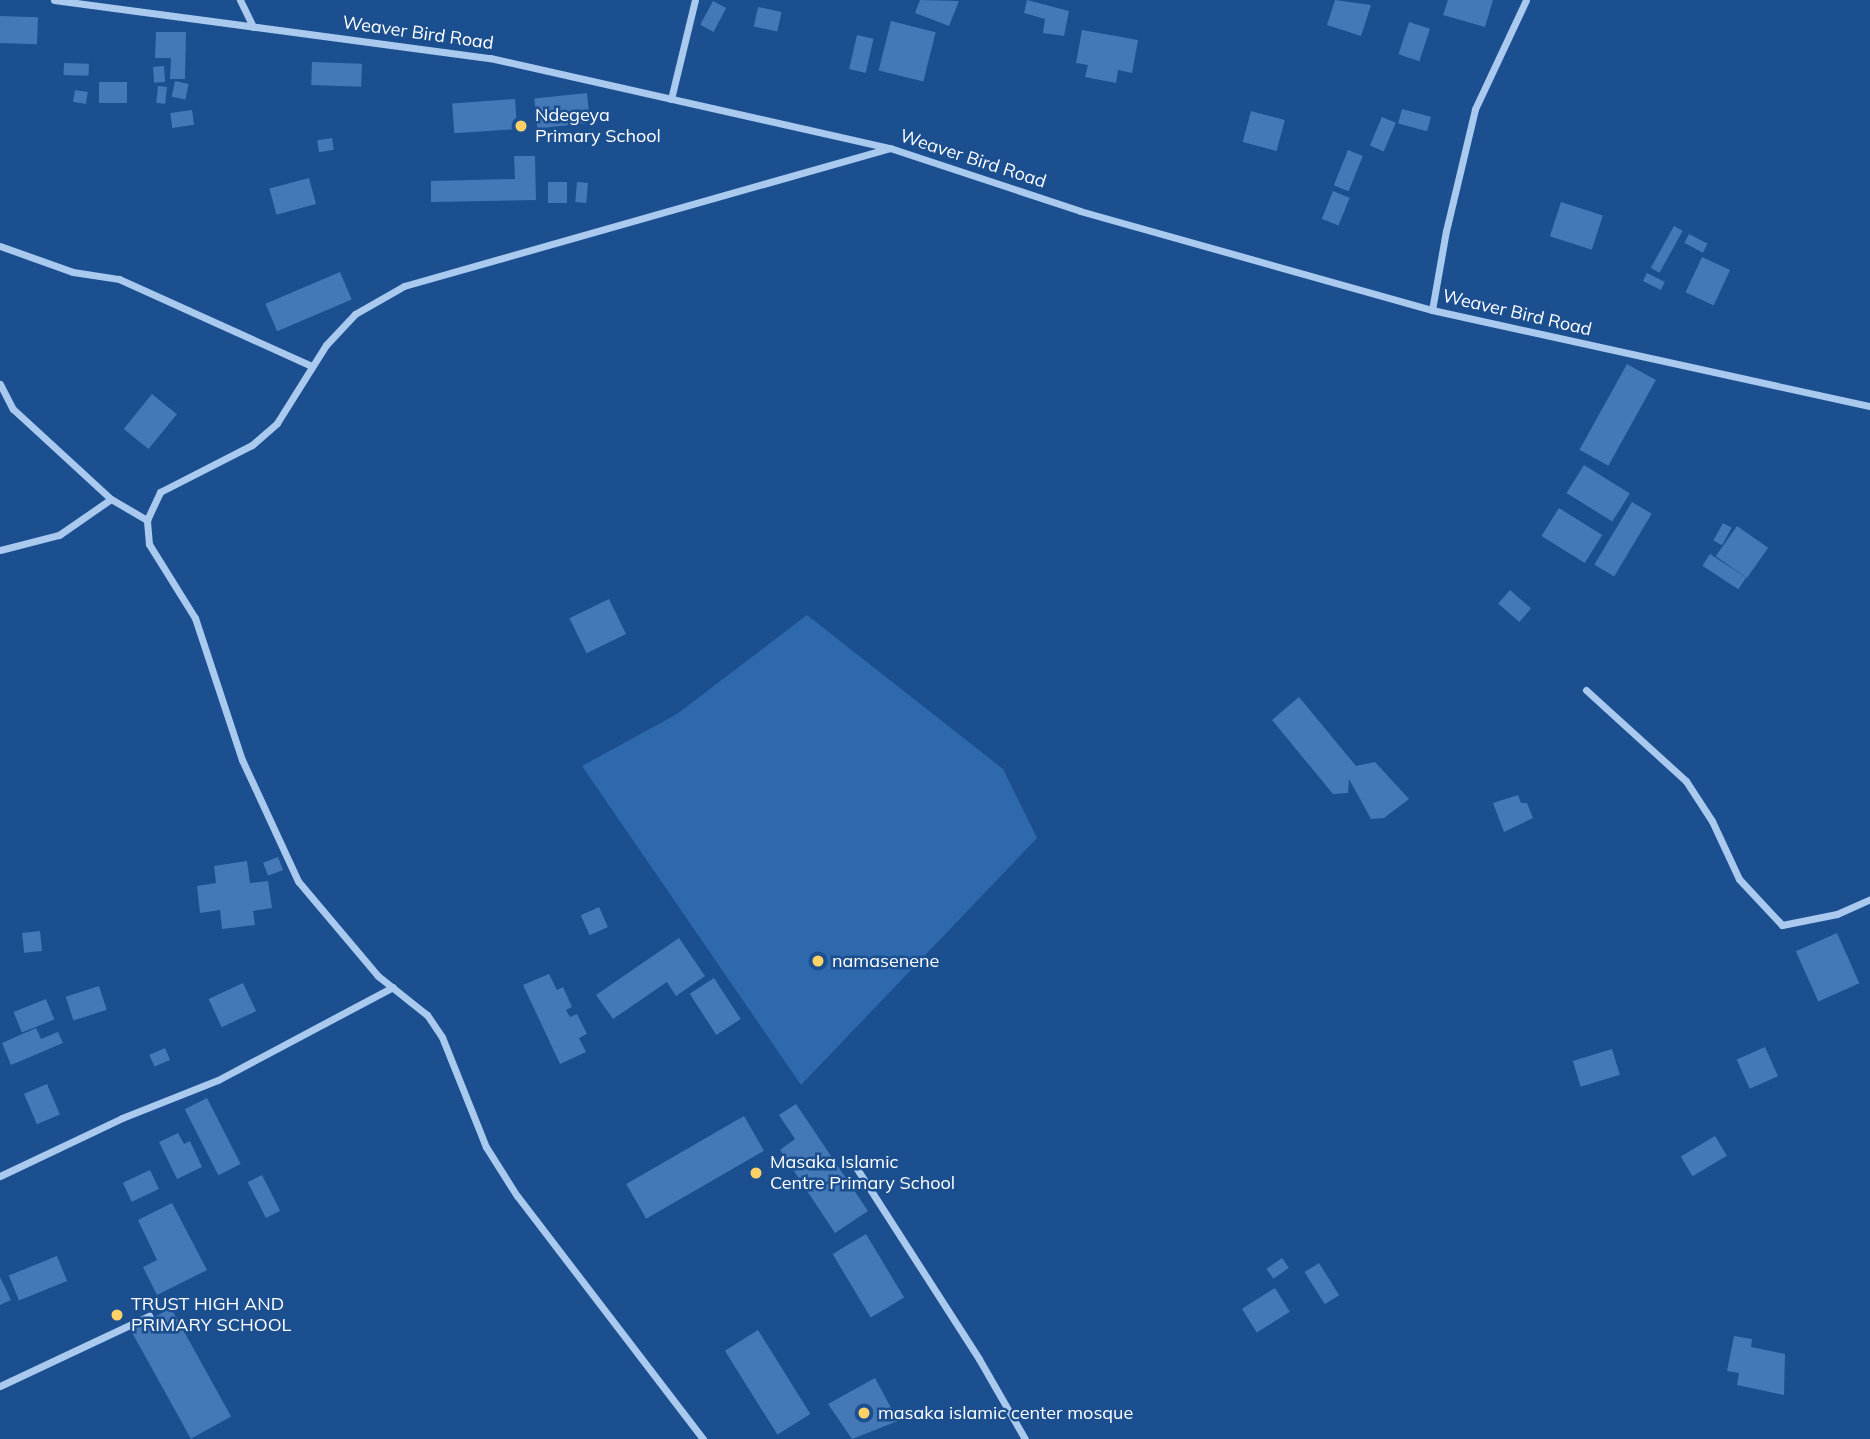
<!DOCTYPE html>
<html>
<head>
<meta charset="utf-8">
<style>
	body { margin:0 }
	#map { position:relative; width:1870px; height:1439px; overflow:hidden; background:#1b4f8f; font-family:Mulish,sans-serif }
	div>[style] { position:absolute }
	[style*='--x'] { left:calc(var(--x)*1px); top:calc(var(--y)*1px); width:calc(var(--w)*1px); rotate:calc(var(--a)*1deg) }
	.green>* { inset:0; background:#2e69ad }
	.building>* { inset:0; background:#4478b7; transform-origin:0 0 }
	.street>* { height:7px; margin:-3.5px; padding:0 3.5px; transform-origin:3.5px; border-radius:3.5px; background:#a9c9ee }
	.dots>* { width:19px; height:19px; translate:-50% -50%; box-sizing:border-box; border:4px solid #1b4f8f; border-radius:50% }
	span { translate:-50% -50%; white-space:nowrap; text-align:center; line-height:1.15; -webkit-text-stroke:5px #1b4f8f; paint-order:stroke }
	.street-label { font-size:18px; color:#fff }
	.poi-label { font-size:18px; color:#fff }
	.left { translate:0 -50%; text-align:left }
</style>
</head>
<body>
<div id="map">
	<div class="green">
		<i style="clip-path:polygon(807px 615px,1003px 769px,1037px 838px,801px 1085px,582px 766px,677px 714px)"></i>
	</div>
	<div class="building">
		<i style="clip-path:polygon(920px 0,959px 1px,949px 26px,915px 13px)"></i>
		<i style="clip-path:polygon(1027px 0,1069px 11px,1064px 36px,1043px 33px,1045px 19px,1024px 13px)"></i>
		<i style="clip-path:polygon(1335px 0,1371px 5px,1361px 36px,1327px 25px)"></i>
		<i style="clip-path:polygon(1448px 0,1493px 0,1485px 27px,1443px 15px)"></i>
		<i style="left:713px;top:1px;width:15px;height:27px;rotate:28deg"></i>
		<i style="left:758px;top:7px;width:24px;height:20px;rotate:12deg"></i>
		<i style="left:0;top:16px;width:38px;height:27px;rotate:2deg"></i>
		<i style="left:891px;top:21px;width:46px;height:51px;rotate:14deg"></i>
		<i style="left:1409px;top:22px;width:22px;height:34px;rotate:18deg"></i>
		<i style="clip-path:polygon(1082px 30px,1138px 40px,1132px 73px,1118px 70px,1116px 83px,1085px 77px,1088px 65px,1076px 63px)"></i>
		<i style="clip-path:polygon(156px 32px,186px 32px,185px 79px,170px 79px,171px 58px,155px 58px)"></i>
		<i style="left:857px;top:35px;width:17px;height:35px;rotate:13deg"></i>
		<i style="left:312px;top:62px;width:50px;height:23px;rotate:2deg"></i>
		<i style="left:64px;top:63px;width:25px;height:12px;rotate:2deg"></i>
		<i style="left:164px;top:66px;width:16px;height:11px;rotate:86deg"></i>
		<i style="left:175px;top:81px;width:14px;height:16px;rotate:12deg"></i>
		<i style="left:99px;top:82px;width:28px;height:21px"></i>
		<i style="left:158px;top:86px;width:9px;height:17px;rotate:6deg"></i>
		<i style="left:75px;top:90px;width:13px;height:12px;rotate:9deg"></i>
		<i style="left:587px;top:93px;width:30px;height:53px;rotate:84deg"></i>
		<i style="left:515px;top:99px;width:30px;height:63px;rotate:86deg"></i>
		<i style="left:1402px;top:109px;width:30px;height:15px;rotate:15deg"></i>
		<i style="left:192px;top:110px;width:15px;height:22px;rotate:82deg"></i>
		<i style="left:1251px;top:111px;width:35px;height:32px;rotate:15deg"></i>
		<i style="left:1382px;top:117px;width:15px;height:31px;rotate:23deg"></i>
		<i style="left:332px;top:138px;width:12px;height:15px;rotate:81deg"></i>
		<i style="left:1348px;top:150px;width:16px;height:38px;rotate:22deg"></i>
		<i style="clip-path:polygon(514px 156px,535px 156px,536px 200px,431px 202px,431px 181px,515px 179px)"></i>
		<i style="left:309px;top:178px;width:27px;height:41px;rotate:75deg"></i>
		<i style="left:548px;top:182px;width:19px;height:21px"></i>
		<i style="left:577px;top:182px;width:11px;height:20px;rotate:5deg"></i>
		<i style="left:1333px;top:191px;width:18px;height:30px;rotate:22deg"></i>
		<i style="left:1561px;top:202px;width:44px;height:36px;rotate:18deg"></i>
		<i style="left:1674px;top:226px;width:10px;height:48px;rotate:29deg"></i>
		<i style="left:1689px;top:234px;width:21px;height:10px;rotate:28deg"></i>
		<i style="left:1702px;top:257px;width:31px;height:39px;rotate:25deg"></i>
		<i style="left:340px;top:272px;width:30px;height:81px;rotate:67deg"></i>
		<i style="left:1647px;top:273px;width:20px;height:9px;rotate:27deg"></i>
		<i style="left:1627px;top:364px;width:33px;height:98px;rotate:29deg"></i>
		<i style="left:152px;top:394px;width:32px;height:45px;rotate:39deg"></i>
		<i style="left:1584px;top:465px;width:54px;height:33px;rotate:32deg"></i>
		<i style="left:1632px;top:502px;width:23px;height:73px;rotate:31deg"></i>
		<i style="left:1559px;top:508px;width:51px;height:33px;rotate:32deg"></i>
		<i style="left:1723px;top:523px;width:10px;height:20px;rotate:29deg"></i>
		<i style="left:1737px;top:526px;width:38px;height:37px;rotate:35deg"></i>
		<i style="left:1710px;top:554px;width:43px;height:14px;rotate:33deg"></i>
		<i style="left:1510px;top:590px;width:28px;height:18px;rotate:41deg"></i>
		<i style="left:609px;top:599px;width:39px;height:44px;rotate:64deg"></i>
		<i style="clip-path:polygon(1299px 697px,1356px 766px,1375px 762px,1409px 799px,1384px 818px,1371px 819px,1349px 779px,1348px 793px,1333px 794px,1272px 720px)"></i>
		<i style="clip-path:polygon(1518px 795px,1521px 803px,1527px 803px,1533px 818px,1504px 832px,1493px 803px)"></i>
		<i style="left:278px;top:857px;width:14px;height:16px;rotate:69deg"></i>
		<i style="clip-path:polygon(247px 861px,250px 883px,268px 881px,272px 908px,253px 911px,255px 925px,222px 929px,220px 910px,200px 913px,197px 886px,216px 883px,214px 866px)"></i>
		<i style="left:599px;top:907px;width:22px;height:20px;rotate:66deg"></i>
		<i style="left:40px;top:931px;width:20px;height:18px;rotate:84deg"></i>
		<i style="left:1837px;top:933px;width:55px;height:45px;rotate:66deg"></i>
		<i style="clip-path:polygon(679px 938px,705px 976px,676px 996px,667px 982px,613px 1019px,596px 995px)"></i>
		<i style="clip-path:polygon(549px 974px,557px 990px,563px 987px,572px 1007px,566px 1010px,570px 1017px,577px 1014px,587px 1034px,579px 1038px,586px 1052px,560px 1064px,523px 985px)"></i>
		<i style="left:714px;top:978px;width:49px;height:29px;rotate:57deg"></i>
		<i style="left:243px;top:983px;width:31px;height:38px;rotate:65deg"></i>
		<i style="left:99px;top:986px;width:25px;height:35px;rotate:72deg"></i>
		<i style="left:46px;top:999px;width:22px;height:35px;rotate:68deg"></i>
		<i style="clip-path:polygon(36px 1028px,41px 1039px,58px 1032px,63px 1043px,11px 1065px,2px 1043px)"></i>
		<i style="left:1765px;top:1047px;width:32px;height:31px;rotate:66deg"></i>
		<i style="left:165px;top:1048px;width:13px;height:17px;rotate:67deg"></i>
		<i style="left:1612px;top:1049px;width:27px;height:41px;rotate:73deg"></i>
		<i style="left:47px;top:1084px;width:33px;height:25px;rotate:67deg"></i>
		<i style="left:207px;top:1098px;width:74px;height:25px;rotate:63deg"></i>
		<i style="clip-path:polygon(796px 1104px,868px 1211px,835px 1233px,780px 1150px,795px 1139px,779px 1115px)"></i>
		<i style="left:744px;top:1116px;width:40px;height:136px;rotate:60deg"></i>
		<i style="clip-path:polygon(178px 1133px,184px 1144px,190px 1141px,202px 1167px,177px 1179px,159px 1142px)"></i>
		<i style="left:1715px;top:1136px;width:23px;height:40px;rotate:59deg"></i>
		<i style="left:150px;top:1170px;width:21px;height:30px;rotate:65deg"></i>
		<i style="left:262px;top:1175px;width:40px;height:16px;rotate:63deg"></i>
		<i style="clip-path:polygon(172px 1203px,207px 1270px,157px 1295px,143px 1267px,157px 1260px,138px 1220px)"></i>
		<i style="left:866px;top:1234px;width:74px;height:39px;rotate:59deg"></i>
		<i style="left:57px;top:1256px;width:27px;height:52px;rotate:68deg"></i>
		<i style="left:1282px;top:1258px;width:12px;height:19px;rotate:55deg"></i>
		<i style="left:1319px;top:1263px;width:38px;height:17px;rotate:58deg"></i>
		<i style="clip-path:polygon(0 1277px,11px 1300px,0 1305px)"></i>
		<i style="left:1275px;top:1288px;width:28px;height:39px;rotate:58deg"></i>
		<i style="left:171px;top:1308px;width:124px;height:46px;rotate:61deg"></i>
		<i style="left:758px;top:1330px;width:99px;height:39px;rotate:58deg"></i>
		<i style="clip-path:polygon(1734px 1336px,1752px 1339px,1751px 1347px,1785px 1354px,1784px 1395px,1737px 1385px,1739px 1373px,1727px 1371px)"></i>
		<i style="clip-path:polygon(875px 1378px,898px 1421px,852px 1439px,828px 1404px)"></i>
	</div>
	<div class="street">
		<i style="--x:54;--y:0;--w:440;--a:7.6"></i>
		<i style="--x:490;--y:58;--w:410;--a:12.7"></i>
		<i style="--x:890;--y:148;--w:200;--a:18.3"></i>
		<i style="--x:1080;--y:211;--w:366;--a:15.7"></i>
		<i style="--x:1432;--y:310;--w:448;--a:12.4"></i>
		<i style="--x:240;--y:0;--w:30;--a:64"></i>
		<i style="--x:671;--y:99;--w:102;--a:-76.4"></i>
		<i style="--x:0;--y:246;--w:77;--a:19.6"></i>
		<i style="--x:73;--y:272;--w:47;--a:8.7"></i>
		<i style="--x:119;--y:279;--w:212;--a:24.3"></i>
		<i style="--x:1432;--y:310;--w:80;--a:-80"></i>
		<i style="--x:1446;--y:231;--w:125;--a:-76.6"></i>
		<i style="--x:1475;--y:109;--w:120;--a:-64.9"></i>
		<i style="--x:0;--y:384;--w:28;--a:63"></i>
		<i style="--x:13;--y:409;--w:133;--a:42.6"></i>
		<i style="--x:111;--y:499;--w:42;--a:30.3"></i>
		<i style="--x:0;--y:550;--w:61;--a:-14.3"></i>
		<i style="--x:59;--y:535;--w:63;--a:-34.7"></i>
		<i style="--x:1586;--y:690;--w:135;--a:42.3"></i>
		<i style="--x:1686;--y:781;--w:48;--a:57"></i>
		<i style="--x:1712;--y:821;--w:64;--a:65"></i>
		<i style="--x:1739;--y:879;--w:63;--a:46.9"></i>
		<i style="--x:1782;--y:925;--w:56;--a:-11.3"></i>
		<i style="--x:1837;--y:914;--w:36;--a:-24"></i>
		<i style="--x:852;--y:1161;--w:235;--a:57.3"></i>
		<i style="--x:979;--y:1359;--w:92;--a:60.1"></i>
		<i style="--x:0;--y:1176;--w:135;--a:-25.4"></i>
		<i style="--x:122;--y:1118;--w:103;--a:-21.6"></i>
		<i style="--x:218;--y:1080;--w:198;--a:-28"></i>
		<i style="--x:0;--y:1386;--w:165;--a:-25.2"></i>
		<i style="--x:703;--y:1439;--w:306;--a:-127.4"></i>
		<i style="--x:517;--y:1196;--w:58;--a:-122.3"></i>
		<i style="--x:486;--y:1147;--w:118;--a:-111.8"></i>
		<i style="--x:442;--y:1037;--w:27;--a:-124"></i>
		<i style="--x:427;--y:1015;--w:63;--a:-141.5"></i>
		<i style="--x:378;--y:976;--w:124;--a:-130.1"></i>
		<i style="--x:298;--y:881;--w:133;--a:-114.8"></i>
		<i style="--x:242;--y:760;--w:150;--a:-108.3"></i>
		<i style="--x:195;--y:618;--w:87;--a:-121.9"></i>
		<i style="--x:149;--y:544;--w:24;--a:-95"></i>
		<i style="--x:147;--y:520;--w:31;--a:-65"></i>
		<i style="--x:160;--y:492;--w:103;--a:-27.1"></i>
		<i style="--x:252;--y:445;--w:33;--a:-41"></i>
		<i style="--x:277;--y:423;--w:92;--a:-57.9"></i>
		<i style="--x:326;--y:345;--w:42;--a:-46.9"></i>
		<i style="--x:355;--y:314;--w:56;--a:-29.7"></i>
		<i style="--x:404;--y:286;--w:505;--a:-15.85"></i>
	</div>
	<div class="dots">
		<i style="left:521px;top:126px;background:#ffd166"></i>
		<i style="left:818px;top:961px;background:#ffd166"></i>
		<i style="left:756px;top:1173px;background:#ffd166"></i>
		<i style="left:117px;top:1315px;background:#ffd166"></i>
		<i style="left:864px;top:1413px;background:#ffd166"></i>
	</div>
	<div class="street-label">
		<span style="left:418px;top:33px;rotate:8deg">Weaver Bird Road</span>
		<span style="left:973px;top:159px;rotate:18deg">Weaver Bird Road</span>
		<span style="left:1517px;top:313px;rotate:13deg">Weaver Bird Road</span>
	</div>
	<div class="poi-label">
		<span class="left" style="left:535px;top:126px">Ndegeya<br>Primary School</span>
		<span class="left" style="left:832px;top:961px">namasenene</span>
		<span class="left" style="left:770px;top:1173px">Masaka Islamic<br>Centre Primary School</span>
		<span class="left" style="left:131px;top:1315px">TRUST HIGH AND<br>PRIMARY SCHOOL</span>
		<span class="left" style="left:878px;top:1413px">masaka islamic center mosque</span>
	</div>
</div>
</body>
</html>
